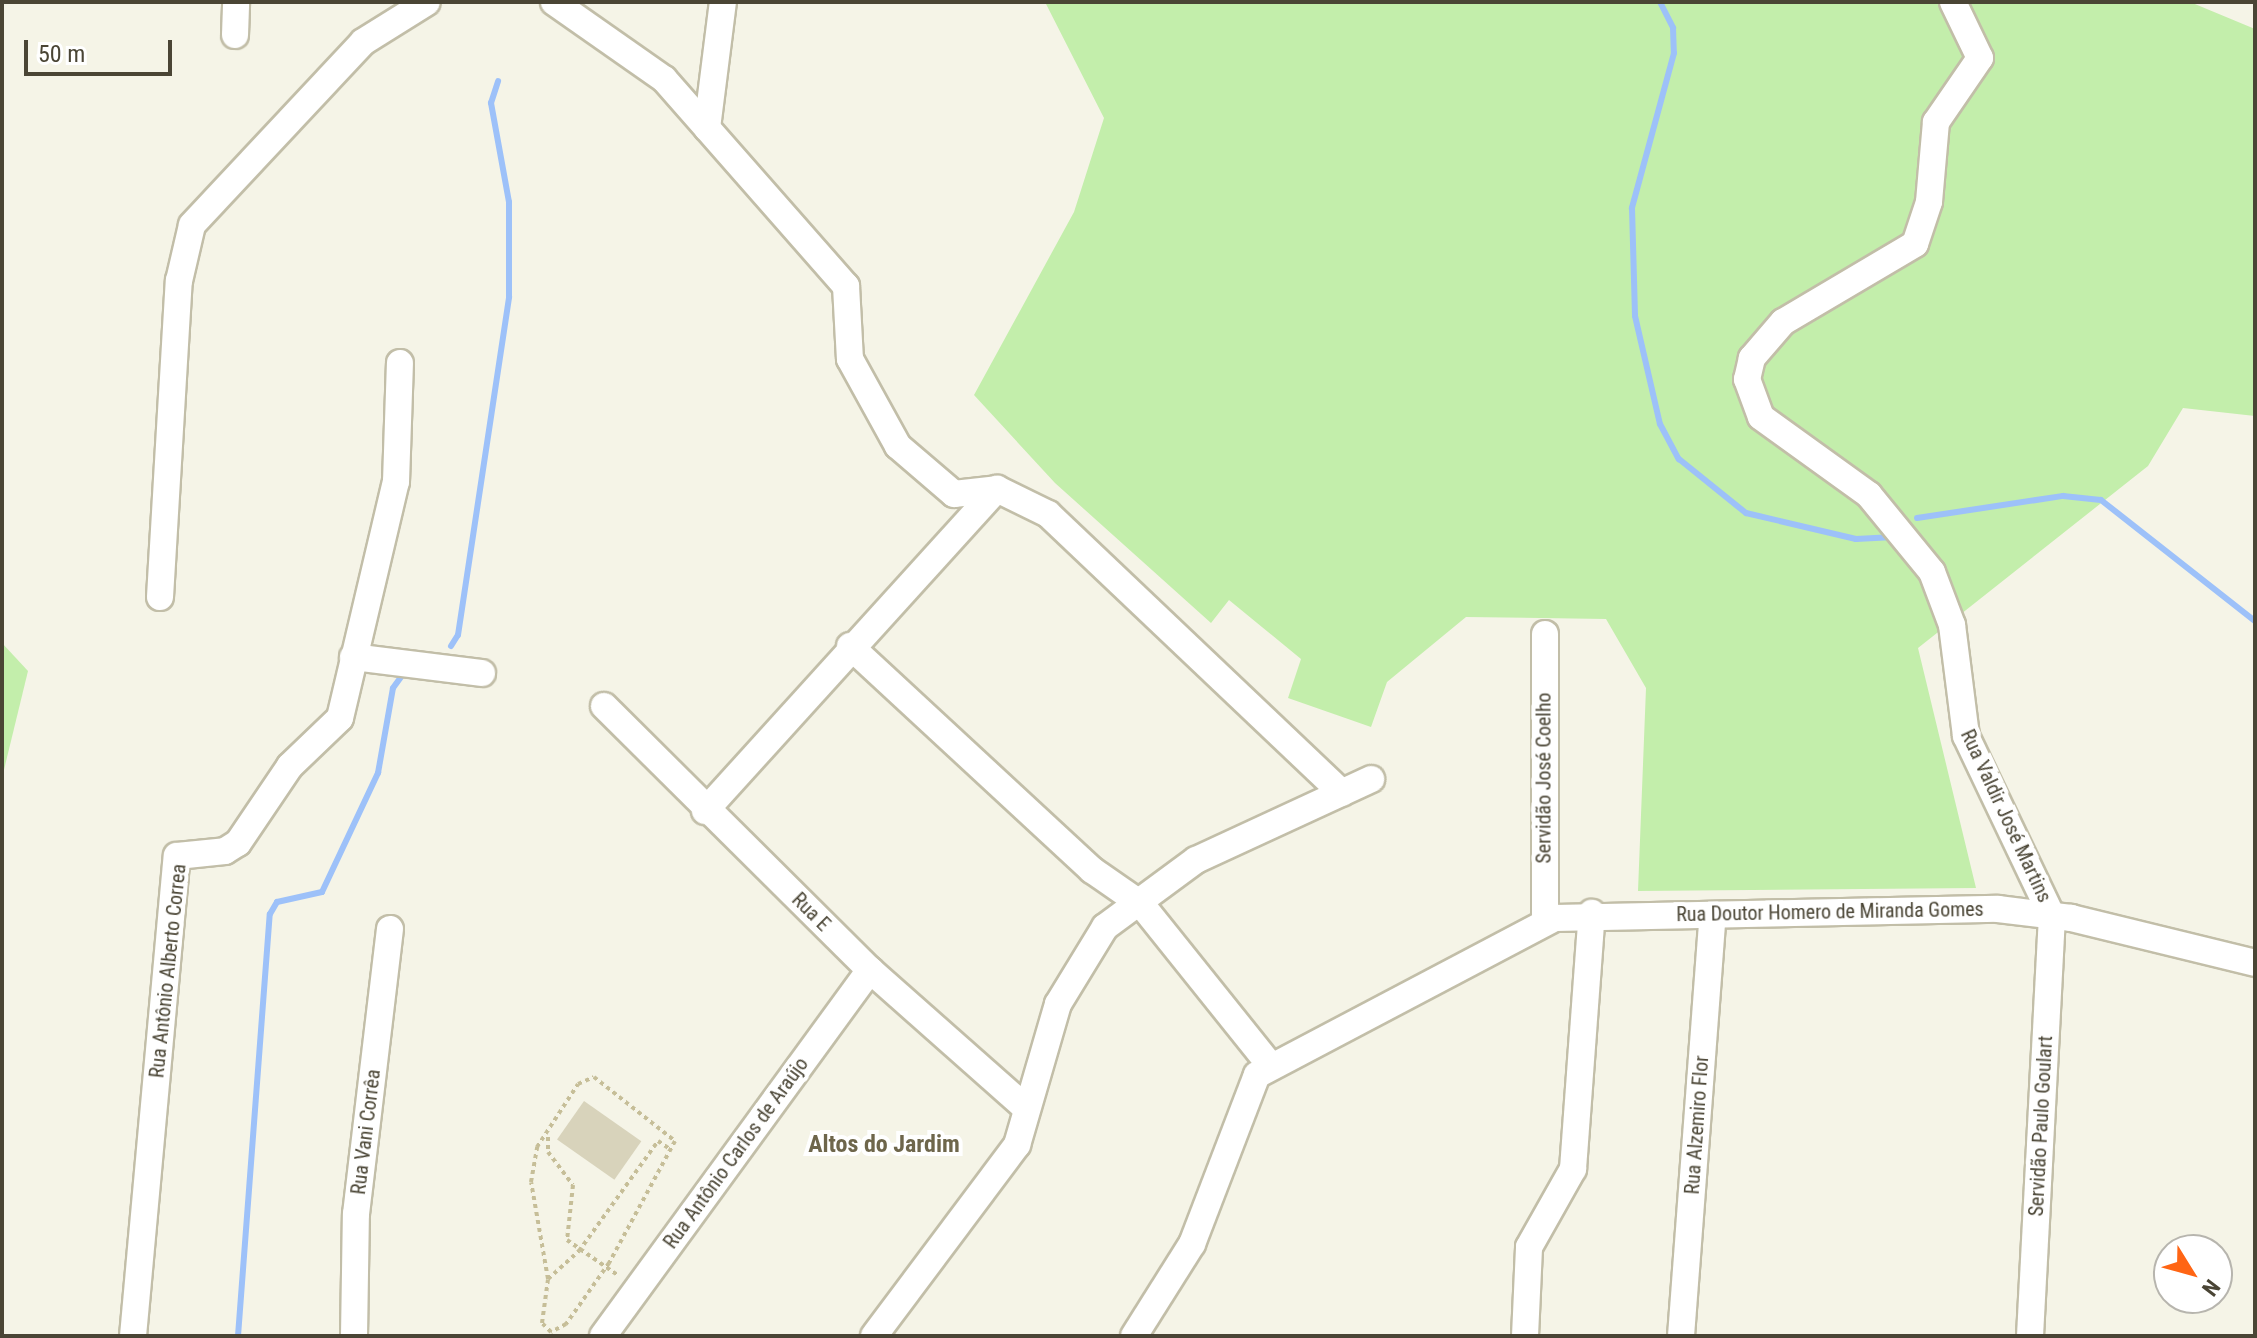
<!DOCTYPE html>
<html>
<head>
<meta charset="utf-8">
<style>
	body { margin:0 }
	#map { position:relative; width:2257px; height:1338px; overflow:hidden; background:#f5f4e7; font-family:"Roboto Condensed",sans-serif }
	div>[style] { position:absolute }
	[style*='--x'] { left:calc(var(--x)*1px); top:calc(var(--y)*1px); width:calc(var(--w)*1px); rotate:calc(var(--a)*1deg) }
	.green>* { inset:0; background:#c3eeab }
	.stream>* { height:6px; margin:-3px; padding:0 3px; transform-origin:3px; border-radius:3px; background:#9dc1f9 }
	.building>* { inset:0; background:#d8d3bb; transform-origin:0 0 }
	.path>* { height:4px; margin-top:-2px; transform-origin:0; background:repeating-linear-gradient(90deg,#c6be98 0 4px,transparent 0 8px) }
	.roads { filter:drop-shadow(2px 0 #c2bea8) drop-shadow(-2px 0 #c2bea8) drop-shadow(0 2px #c2bea8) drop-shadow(0 -2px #c2bea8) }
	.minor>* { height:26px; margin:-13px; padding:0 13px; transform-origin:13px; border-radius:13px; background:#fff }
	span { translate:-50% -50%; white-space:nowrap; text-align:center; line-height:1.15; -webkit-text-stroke:8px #fff; paint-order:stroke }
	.street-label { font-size:20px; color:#4a4535 }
	.quarter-label { font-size:24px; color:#6e664b; font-weight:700 }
	.frame { position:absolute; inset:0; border:4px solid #4a4535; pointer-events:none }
	.north { position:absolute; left:2153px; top:1234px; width:80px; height:80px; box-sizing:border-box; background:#fff; border:2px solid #b7b5ae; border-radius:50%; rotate:127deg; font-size:22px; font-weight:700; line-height:32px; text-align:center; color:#4a4535 }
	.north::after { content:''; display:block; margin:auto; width:28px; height:36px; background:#ff6514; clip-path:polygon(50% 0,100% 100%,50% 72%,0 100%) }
	.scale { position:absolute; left:24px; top:40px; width:148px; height:36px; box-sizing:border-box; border:4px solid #4a4535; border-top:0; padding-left:10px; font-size:24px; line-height:28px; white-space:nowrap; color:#4a4535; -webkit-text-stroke:6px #fff; paint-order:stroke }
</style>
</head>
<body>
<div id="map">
	<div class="green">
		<i style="clip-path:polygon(1045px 2px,2190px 2px,2255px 29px,2255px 416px,2183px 408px,2148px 466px,1918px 648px,1976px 888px,1638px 891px,1646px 688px,1606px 619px,1466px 617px,1387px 682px,1371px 727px,1288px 698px,1301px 659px,1229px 600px,1211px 623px,1055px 483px,974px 395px,1074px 212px,1104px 118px)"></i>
		<i style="clip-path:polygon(2px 643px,28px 671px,2px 778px)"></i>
	</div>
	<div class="stream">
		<i style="--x:1660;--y:2;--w:29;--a:63"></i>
		<i style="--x:1673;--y:28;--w:25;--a:88"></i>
		<i style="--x:1674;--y:53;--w:161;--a:105.2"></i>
		<i style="--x:1632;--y:208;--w:108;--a:88.4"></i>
		<i style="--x:1635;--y:316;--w:111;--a:77"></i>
		<i style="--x:1660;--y:424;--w:40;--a:62"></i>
		<i style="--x:1679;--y:459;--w:86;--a:38.9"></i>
		<i style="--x:1746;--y:513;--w:113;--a:13.3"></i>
		<i style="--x:1856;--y:539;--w:38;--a:-3"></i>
		<i style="--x:1917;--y:518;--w:148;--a:-8.6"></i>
		<i style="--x:2063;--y:496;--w:38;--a:6"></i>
		<i style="--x:2101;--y:500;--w:196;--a:38.2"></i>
		<i style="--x:451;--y:646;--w:13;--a:-58"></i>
		<i style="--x:458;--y:635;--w:342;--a:-81.4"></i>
		<i style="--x:509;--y:297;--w:95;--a:-90"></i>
		<i style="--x:509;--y:202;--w:101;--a:-100.3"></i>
		<i style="--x:491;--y:103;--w:23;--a:-72"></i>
		<i style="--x:238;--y:1336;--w:423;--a:-85.7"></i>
		<i style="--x:270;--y:914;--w:14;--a:-60"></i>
		<i style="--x:277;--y:902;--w:46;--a:-12.5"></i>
		<i style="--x:322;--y:892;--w:132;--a:-64.8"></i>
		<i style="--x:378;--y:773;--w:86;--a:-80"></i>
		<i style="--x:393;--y:688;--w:17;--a:-54"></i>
	</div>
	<div class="building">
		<i style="left:584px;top:1101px;width:70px;height:47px;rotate:35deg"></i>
	</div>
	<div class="path">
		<i style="--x:594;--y:1077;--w:103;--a:38.3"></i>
		<i style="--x:675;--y:1141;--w:139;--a:118.4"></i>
		<i style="--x:609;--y:1263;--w:75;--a:125.2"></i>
		<i style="--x:566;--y:1324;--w:17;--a:152"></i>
		<i style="--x:551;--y:1332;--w:13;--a:-135"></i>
		<i style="--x:542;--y:1323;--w:44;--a:-82.2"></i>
		<i style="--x:548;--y:1279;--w:98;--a:-99.9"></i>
		<i style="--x:531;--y:1182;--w:36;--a:-80"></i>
		<i style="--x:537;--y:1147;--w:75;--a:-56.9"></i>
		<i style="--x:578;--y:1084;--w:17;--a:-24"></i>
		<i style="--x:548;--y:1137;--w:15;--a:90"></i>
		<i style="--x:548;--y:1152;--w:41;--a:52.9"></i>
		<i style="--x:573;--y:1185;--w:55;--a:96.2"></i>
		<i style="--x:567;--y:1240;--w:63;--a:34.7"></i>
		<i style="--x:548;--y:1279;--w:42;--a:-42.1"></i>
		<i style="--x:579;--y:1251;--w:135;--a:-54.3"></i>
		<i style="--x:658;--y:1141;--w:14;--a:34"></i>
	</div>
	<div class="roads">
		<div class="minor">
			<i style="--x:554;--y:2;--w:134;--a:35"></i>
			<i style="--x:664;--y:79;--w:276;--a:48.7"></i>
			<i style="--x:846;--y:286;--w:73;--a:86.9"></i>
			<i style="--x:850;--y:359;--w:99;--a:61.1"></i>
			<i style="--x:898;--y:446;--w:74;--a:40.6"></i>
			<i style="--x:954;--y:494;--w:43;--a:-6.6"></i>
			<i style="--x:997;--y:489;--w:57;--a:26.1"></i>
			<i style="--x:1048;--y:514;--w:405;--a:43.5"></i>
			<i style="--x:1953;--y:2;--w:62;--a:64.3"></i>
			<i style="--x:1980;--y:58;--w:78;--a:124.5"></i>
			<i style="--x:1936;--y:122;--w:80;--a:95"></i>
			<i style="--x:1929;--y:202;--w:44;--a:108.4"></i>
			<i style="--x:1915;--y:244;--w:153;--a:149.4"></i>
			<i style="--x:1783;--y:322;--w:48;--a:130.7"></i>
			<i style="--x:1752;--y:358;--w:22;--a:103"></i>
			<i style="--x:1747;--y:379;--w:40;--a:69.8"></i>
			<i style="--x:1761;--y:417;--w:133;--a:35.8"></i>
			<i style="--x:1869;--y:495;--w:99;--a:50.7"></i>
			<i style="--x:1932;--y:572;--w:57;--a:69.3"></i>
			<i style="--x:1952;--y:625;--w:112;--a:82.8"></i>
			<i style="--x:1966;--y:736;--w:199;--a:64.5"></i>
			<i style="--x:2052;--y:916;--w:421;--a:93"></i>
			<i style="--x:235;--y:35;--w:33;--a:-88"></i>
			<i style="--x:707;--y:128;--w:127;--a:-82.8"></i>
			<i style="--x:160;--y:597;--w:317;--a:-86.6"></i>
			<i style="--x:179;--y:281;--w:57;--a:-76.9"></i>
			<i style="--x:192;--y:225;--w:250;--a:-46.9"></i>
			<i style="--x:363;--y:42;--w:75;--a:-32"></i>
			<i style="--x:850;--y:646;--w:330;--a:42.8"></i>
			<i style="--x:1092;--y:870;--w:60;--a:34.8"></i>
			<i style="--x:1141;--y:904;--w:205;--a:51.3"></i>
			<i style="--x:353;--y:657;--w:130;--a:7.1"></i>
			<i style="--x:604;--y:706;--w:375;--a:44.8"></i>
			<i style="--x:870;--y:970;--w:208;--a:41.5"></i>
			<i style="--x:705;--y:811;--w:435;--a:-47.8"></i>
			<i style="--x:1545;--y:922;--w:288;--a:-90"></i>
			<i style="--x:133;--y:1336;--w:482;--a:-84.8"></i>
			<i style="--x:177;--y:856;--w:48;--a:-5.9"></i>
			<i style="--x:225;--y:851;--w:15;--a:-32"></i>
			<i style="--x:238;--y:843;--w:93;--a:-56"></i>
			<i style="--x:290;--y:766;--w:69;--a:-43.8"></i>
			<i style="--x:340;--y:718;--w:243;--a:-76.7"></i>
			<i style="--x:396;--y:482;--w:119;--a:-88.1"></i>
			<i style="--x:354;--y:1336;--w:122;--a:-89.1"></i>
			<i style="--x:356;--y:1214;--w:287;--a:-83.2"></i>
			<i style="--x:603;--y:1336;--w:453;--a:-53.9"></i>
			<i style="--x:874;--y:1336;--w:239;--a:-53.2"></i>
			<i style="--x:1017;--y:1145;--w:147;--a:-73.8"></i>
			<i style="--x:1058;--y:1004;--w:90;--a:-58.6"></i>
			<i style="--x:1105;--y:927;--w:113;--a:-36.4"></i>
			<i style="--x:1196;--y:860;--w:193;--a:-24.8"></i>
			<i style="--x:1134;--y:1336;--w:109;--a:-57.8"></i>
			<i style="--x:1192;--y:1244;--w:181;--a:-69"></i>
			<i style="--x:1257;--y:1075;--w:337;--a:-27.8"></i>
			<i style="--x:1555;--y:918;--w:443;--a:-1.2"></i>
			<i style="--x:1998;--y:909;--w:74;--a:7"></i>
			<i style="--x:2071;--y:918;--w:189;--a:13.7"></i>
			<i style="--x:1525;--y:1336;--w:89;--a:-87.4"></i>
			<i style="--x:1529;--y:1247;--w:90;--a:-60.6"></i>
			<i style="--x:1573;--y:1169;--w:257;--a:-85.8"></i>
			<i style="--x:1681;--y:1336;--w:422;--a:-85.7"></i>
		</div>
	</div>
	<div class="street-label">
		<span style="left:1544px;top:778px;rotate:-90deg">Servidão José Coelho</span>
		<span style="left:2006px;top:816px;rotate:65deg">Rua Valdir José Martins</span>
		<span style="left:811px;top:912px;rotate:45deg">Rua E</span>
		<span style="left:1830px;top:912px;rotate:-1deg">Rua Doutor Homero de Miranda Gomes</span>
		<span style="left:168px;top:971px;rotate:-84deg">Rua Antônio Alberto Correa</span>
		<span style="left:1697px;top:1125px;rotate:-86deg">Rua Alzemiro Flor</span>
		<span style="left:2041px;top:1126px;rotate:-87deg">Servidão Paulo Goulart</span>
		<span style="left:366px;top:1132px;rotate:-83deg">Rua Vani Corrêa</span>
		<span style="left:736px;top:1153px;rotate:-54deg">Rua Antônio Carlos de Araújo</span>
	</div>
	<div class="quarter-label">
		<span style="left:884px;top:1145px">Altos do Jardim</span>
	</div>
	<div class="frame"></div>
	<div class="north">N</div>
	<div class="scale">50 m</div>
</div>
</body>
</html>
